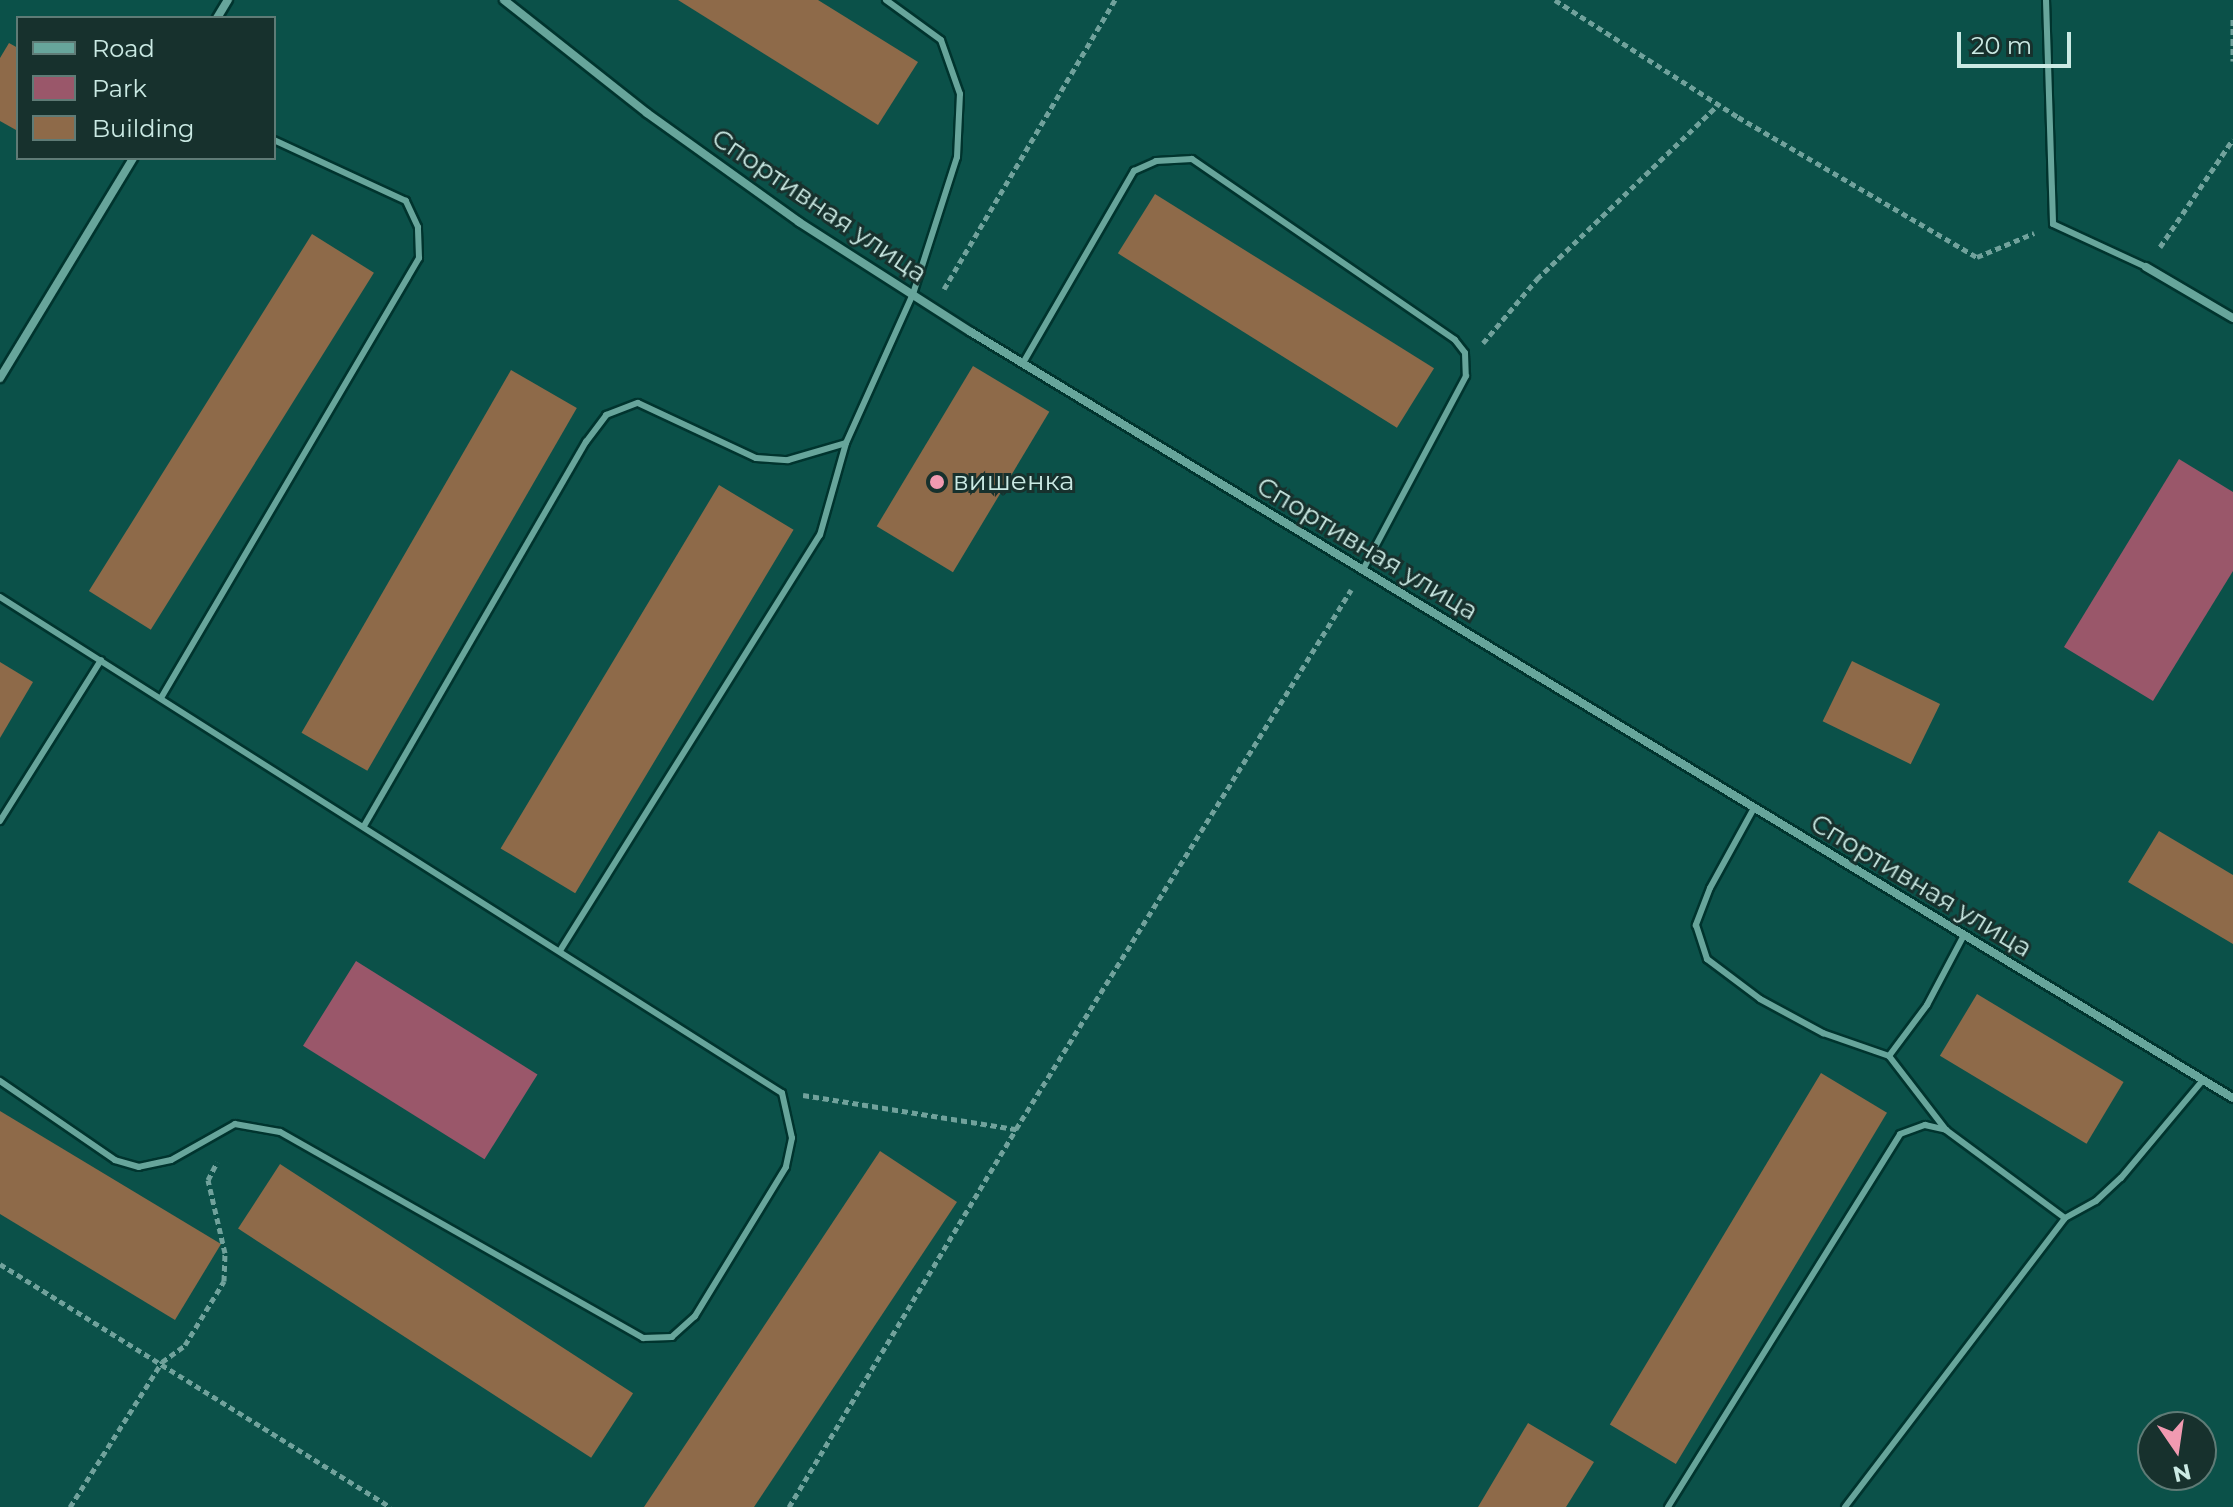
<!DOCTYPE html>
<html>
<head>
<meta charset="utf-8">
<style>
	body { margin:0 }
	#map { position:relative; width:2233px; height:1507px; overflow:hidden; background:#0b5149; font-family:Montserrat,sans-serif }
	div>[style] { position:absolute }
	[style*='--x'] { left:calc(var(--x)*1px); top:calc(var(--y)*1px); width:calc(var(--w)*1px); rotate:calc(var(--a)*1deg) }
	.green>* { inset:0; background:#9a576a; transform-origin:0 0 }
	.building>* { inset:0; background:#8e6a49; transform-origin:0 0 }
	.path>* { height:5px; margin-top:-2.5px; transform-origin:0; background:repeating-linear-gradient(90deg,#71a29c 0 6px,transparent 0 10px) }
	.roads { filter:drop-shadow(2px 0 #00342e) drop-shadow(-2px 0 #00342e) drop-shadow(0 2px #00342e) drop-shadow(0 -2px #00342e) }
	.service>* { height:6px; margin:-3px; padding:0 3px; transform-origin:3px; border-radius:3px; background:#67a59b }
	.minor>* { height:8px; margin:-4px; padding:0 4px; transform-origin:4px; border-radius:4px; background:#67a59b }
	.dots>* { width:22px; height:22px; translate:-50% -50%; box-sizing:border-box; border:4px solid #17312d; border-radius:50% }
	span { translate:-50% -50%; white-space:nowrap; text-align:center; line-height:1.15; -webkit-text-stroke:6px #17312d; paint-order:stroke }
	.street-label { font-size:26px; color:#cbeae4 }
	.poi-label { font-size:26px; color:#cbeae4 }
	.left { translate:0 -50%; text-align:left }
	.legend { position:absolute; left:16px; top:16px; width:260px; height:144px; box-sizing:border-box; background:#17312d; border:2px solid #5f7b76; margin:0; padding:10px 14px; list-style:none; font-size:24px; color:#cbeae4 }
	.legend li { display:flex; align-items:center; gap:16px; height:40px }
	.legend b { width:40px; border:2px solid #5f7b76 }
	.north { position:absolute; left:2137px; top:1411px; width:80px; height:80px; box-sizing:border-box; background:#17312d; border:2px solid #5f7b76; border-radius:50%; rotate:167deg; font-size:22px; font-weight:700; line-height:32px; text-align:center; color:#cbeae4 }
	.north::after { content:''; display:block; margin:auto; width:28px; height:36px; background:#f19ab1; clip-path:polygon(50% 0,100% 100%,50% 72%,0 100%) }
	.scale { position:absolute; left:1957px; top:32px; width:114px; height:36px; box-sizing:border-box; border:4px solid #cbeae4; border-top:0; padding-left:10px; font-size:24px; line-height:28px; white-space:nowrap; color:#cbeae4; -webkit-text-stroke:6px #17312d; paint-order:stroke }
</style>
</head>
<body>
<div id="map">
	<div class="green">
		<i style="clip-path:polygon(2179px 459px,2233px 492px,2233px 571px,2153px 701px,2064px 647px)"></i>
		<i style="left:356px;top:961px;width:214px;height:100px;rotate:32deg"></i>
	</div>
	<div class="building">
		<i style="clip-path:polygon(678px 0,818px 0,918px 62px,878px 125px)"></i>
		<i style="clip-path:polygon(9px 43px,18px 48px,16px 130px,0 121px,0 58px)"></i>
		<i style="left:1155px;top:194px;width:329px;height:70px;rotate:32deg"></i>
		<i style="left:312px;top:234px;width:73px;height:421px;rotate:32deg"></i>
		<i style="left:973px;top:366px;width:89px;height:187px;rotate:31deg"></i>
		<i style="left:511px;top:370px;width:76px;height:419px;rotate:30deg"></i>
		<i style="left:719px;top:485px;width:87px;height:424px;rotate:31deg"></i>
		<i style="left:1852px;top:661px;width:98px;height:67px;rotate:26deg"></i>
		<i style="clip-path:polygon(0 662px,33px 682px,0 738px)"></i>
		<i style="clip-path:polygon(2159px 831px,2233px 875px,2233px 944px,2128px 882px)"></i>
		<i style="left:1977px;top:994px;width:171px;height:72px;rotate:31deg"></i>
		<i style="left:1821px;top:1073px;width:77px;height:410px;rotate:31deg"></i>
		<i style="clip-path:polygon(0 1111px,221px 1244px,175px 1320px,0 1214px)"></i>
		<i style="clip-path:polygon(880px 1151px,957px 1202px,754px 1507px,644px 1507px)"></i>
		<i style="left:280px;top:1164px;width:421px;height:77px;rotate:33deg"></i>
		<i style="clip-path:polygon(1528px 1423px,1594px 1462px,1566px 1507px,1478px 1507px)"></i>
	</div>
	<div class="path">
		<i style="--x:1555;--y:0;--w:217;--a:32.6"></i>
		<i style="--x:1738;--y:117;--w:277;--a:30.4"></i>
		<i style="--x:1977;--y:257;--w:62;--a:-22.8"></i>
		<i style="--x:2233;--y:19;--w:42;--a:90"></i>
		<i style="--x:2160;--y:247;--w:130;--a:-55.9"></i>
		<i style="--x:944;--y:289;--w:336;--a:-59.4"></i>
		<i style="--x:1483;--y:343;--w:84;--a:-49.8"></i>
		<i style="--x:1537;--y:279;--w:251;--a:-43.9"></i>
		<i style="--x:803;--y:1095;--w:216;--a:9.1"></i>
		<i style="--x:0;--y:1264;--w:460;--a:31.9"></i>
		<i style="--x:70;--y:1507;--w:172;--a:-57.6"></i>
		<i style="--x:162;--y:1362;--w:29;--a:-36"></i>
		<i style="--x:185;--y:1345;--w:75;--a:-58.6"></i>
		<i style="--x:224;--y:1281;--w:28;--a:-88"></i>
		<i style="--x:225;--y:1253;--w:75;--a:-103.1"></i>
		<i style="--x:208;--y:1180;--w:20;--a:-63"></i>
		<i style="--x:789;--y:1507;--w:441;--a:-59"></i>
		<i style="--x:1016;--y:1129;--w:635;--a:-58.14"></i>
	</div>
	<div class="roads">
		<div class="service">
			<i style="--x:2046;--y:0;--w:224;--a:88.2"></i>
			<i style="--x:2053;--y:224;--w:102;--a:24.8"></i>
			<i style="--x:1023;--y:363;--w:222;--a:-60"></i>
			<i style="--x:1134;--y:171;--w:24;--a:-24"></i>
			<i style="--x:1156;--y:161;--w:36;--a:-3"></i>
			<i style="--x:1192;--y:159;--w:319;--a:34.5"></i>
			<i style="--x:1455;--y:340;--w:16;--a:52"></i>
			<i style="--x:1465;--y:353;--w:23;--a:88"></i>
			<i style="--x:1466;--y:376;--w:220;--a:118"></i>
			<i style="--x:0;--y:597;--w:926;--a:32.39"></i>
			<i style="--x:782;--y:1093;--w:46;--a:77.5"></i>
			<i style="--x:792;--y:1138;--w:30;--a:102"></i>
			<i style="--x:786;--y:1167;--w:175;--a:121.4"></i>
			<i style="--x:695;--y:1316;--w:31;--a:138"></i>
			<i style="--x:672;--y:1337;--w:29;--a:178"></i>
			<i style="--x:643;--y:1338;--w:417;--a:-150.4"></i>
			<i style="--x:280;--y:1132;--w:46;--a:-169.9"></i>
			<i style="--x:235;--y:1124;--w:73;--a:150.6"></i>
			<i style="--x:171;--y:1160;--w:33;--a:168"></i>
			<i style="--x:139;--y:1167;--w:25;--a:-164"></i>
			<i style="--x:115;--y:1160;--w:140;--a:-145.5"></i>
			<i style="--x:161;--y:698;--w:510;--a:-59.61"></i>
			<i style="--x:419;--y:258;--w:31;--a:-92"></i>
			<i style="--x:418;--y:227;--w:29;--a:-115"></i>
			<i style="--x:406;--y:201;--w:145;--a:-155.2"></i>
			<i style="--x:1754;--y:808;--w:91;--a:118.8"></i>
			<i style="--x:1710;--y:888;--w:40;--a:111"></i>
			<i style="--x:1696;--y:925;--w:36;--a:72"></i>
			<i style="--x:1707;--y:959;--w:66;--a:37"></i>
			<i style="--x:1760;--y:999;--w:72;--a:28.4"></i>
			<i style="--x:1823;--y:1033;--w:70;--a:19.2"></i>
			<i style="--x:1889;--y:1056;--w:93;--a:52.4"></i>
			<i style="--x:1946;--y:1130;--w:148;--a:36.5"></i>
			<i style="--x:0;--y:821;--w:190;--a:-57.9"></i>
			<i style="--x:364;--y:826;--w:444;--a:-60"></i>
			<i style="--x:586;--y:442;--w:34;--a:-53"></i>
			<i style="--x:606;--y:415;--w:34;--a:-21"></i>
			<i style="--x:638;--y:403;--w:130;--a:25"></i>
			<i style="--x:756;--y:458;--w:32;--a:4"></i>
			<i style="--x:788;--y:460;--w:60;--a:-16.3"></i>
			<i style="--x:561;--y:949;--w:488;--a:-58"></i>
			<i style="--x:820;--y:535;--w:96;--a:-74.2"></i>
			<i style="--x:846;--y:443;--w:163;--a:-65.8"></i>
			<i style="--x:913;--y:294;--w:144;--a:-72.2"></i>
			<i style="--x:957;--y:157;--w:63;--a:-87.3"></i>
			<i style="--x:960;--y:94;--w:57;--a:-109.4"></i>
			<i style="--x:941;--y:40;--w:68;--a:-144"></i>
			<i style="--x:1889;--y:1056;--w:64;--a:-53.3"></i>
			<i style="--x:1927;--y:1005;--w:79;--a:-62.1"></i>
			<i style="--x:1668;--y:1507;--w:439;--a:-58.1"></i>
			<i style="--x:1900;--y:1134;--w:27;--a:-20"></i>
			<i style="--x:1925;--y:1125;--w:22;--a:13"></i>
			<i style="--x:1845;--y:1507;--w:363;--a:-52.7"></i>
			<i style="--x:2065;--y:1218;--w:35;--a:-29"></i>
			<i style="--x:2096;--y:1201;--w:34;--a:-43"></i>
			<i style="--x:2121;--y:1178;--w:128;--a:-50.1"></i>
		</div>
		<div class="minor">
			<i style="--x:504;--y:0;--w:182;--a:38.3"></i>
			<i style="--x:647;--y:113;--w:187;--a:35.6"></i>
			<i style="--x:799;--y:222;--w:204;--a:32.6"></i>
			<i style="--x:971;--y:332;--w:1476;--a:31.26"></i>
			<i style="--x:217;--y:18;--w:21;--a:-59"></i>
			<i style="--x:2146;--y:267;--w:101;--a:30.4"></i>
			<i style="--x:0;--y:378;--w:257;--a:-58.8"></i>
		</div>
	</div>
	<div class="dots">
		<i style="left:937px;top:482px;background:#f19ab1"></i>
	</div>
	<div class="street-label">
		<span style="left:819px;top:206px;rotate:34deg">Спортивная улица</span>
		<span style="left:1367px;top:549px;rotate:31deg">Спортивная улица</span>
		<span style="left:1921px;top:886px;rotate:31deg">Спортивная улица</span>
	</div>
	<div class="poi-label">
		<span class="left" style="left:953px;top:482px">вишенка</span>
	</div>
	<ul class="legend">
	<li><b style="height:10px;background:#67a59b"></b>Road</li>
	<li><b style="height:22px;background:#9a576a"></b>Park</li>
	<li><b style="height:22px;background:#8e6a49"></b>Building</li>
	</ul>
	<div class="north">N</div>
	<div class="scale">20 m</div>
</div>
</body>
</html>
